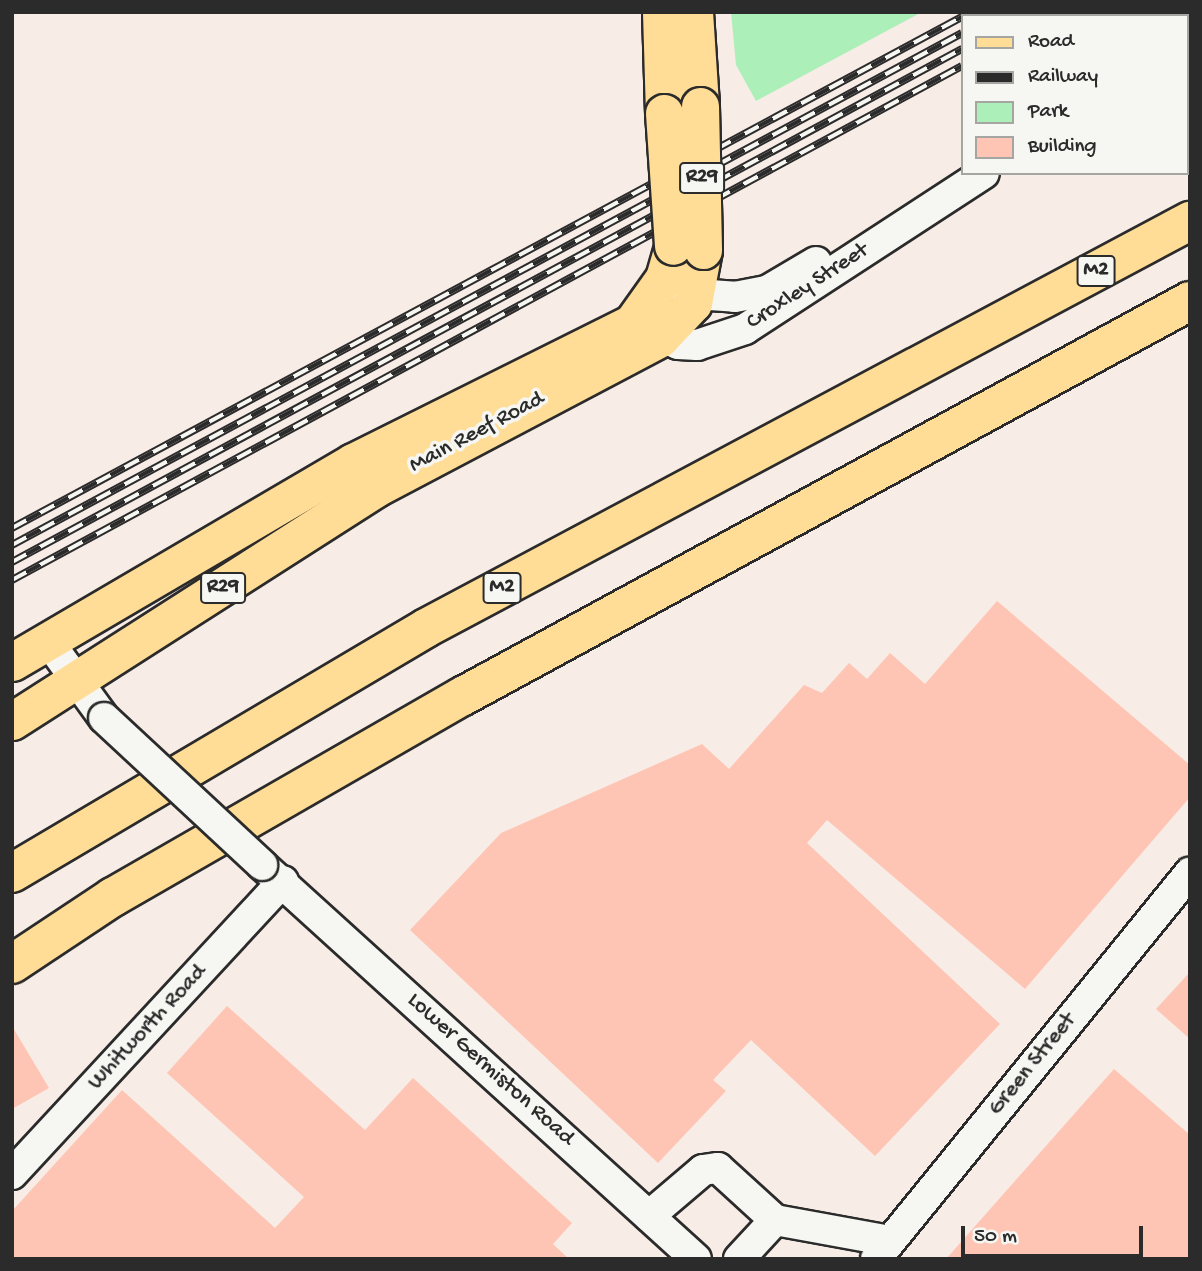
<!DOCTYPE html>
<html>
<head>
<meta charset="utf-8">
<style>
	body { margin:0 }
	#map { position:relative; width:1202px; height:1271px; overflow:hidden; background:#f8ece6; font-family:"Gochi Hand",sans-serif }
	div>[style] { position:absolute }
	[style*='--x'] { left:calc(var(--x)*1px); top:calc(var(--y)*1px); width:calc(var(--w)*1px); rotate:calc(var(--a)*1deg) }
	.green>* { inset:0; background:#adefb8 }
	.building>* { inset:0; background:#fec5b5 }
	.roads { filter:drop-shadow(2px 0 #2b2b2b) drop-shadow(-2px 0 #2b2b2b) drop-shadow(0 2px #2b2b2b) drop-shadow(0 -2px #2b2b2b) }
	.minor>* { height:30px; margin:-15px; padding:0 15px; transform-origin:15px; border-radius:15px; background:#f6f6f2 }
	.major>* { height:37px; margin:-18.5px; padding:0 18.5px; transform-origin:18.5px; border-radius:18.5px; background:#ffdd96 }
	.highway>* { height:38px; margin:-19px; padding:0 19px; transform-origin:19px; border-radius:19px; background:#ffdd96 }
	.rail>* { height:8px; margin-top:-4px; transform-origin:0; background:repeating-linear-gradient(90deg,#f6f6f2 0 16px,#2b2b2b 0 32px); box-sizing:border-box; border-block:2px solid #2b2b2b }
	.bridges { filter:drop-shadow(2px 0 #2b2b2b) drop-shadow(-2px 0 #2b2b2b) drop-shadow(0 2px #2b2b2b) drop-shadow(0 -2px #2b2b2b) }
	.minor-bridge>* { height:30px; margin:-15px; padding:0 15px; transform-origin:15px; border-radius:15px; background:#f6f6f2 }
	.major-bridge>* { height:37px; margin:-18.5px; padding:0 18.5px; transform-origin:18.5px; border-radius:18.5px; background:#ffdd96 }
	span { translate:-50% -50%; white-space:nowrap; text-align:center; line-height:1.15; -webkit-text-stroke:7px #f6f6f2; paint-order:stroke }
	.shield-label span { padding:2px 5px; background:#f6f6f2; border:2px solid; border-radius:5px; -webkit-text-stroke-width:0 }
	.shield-label { font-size:21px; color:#2b2b2b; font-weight:700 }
	.street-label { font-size:23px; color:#2b2b2b }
	.frame { position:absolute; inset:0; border:14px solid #2b2b2b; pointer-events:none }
	.legend { position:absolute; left:961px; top:14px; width:228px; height:161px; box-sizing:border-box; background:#f6f6f2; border:2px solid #a5a5a2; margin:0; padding:9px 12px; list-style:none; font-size:21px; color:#2b2b2b }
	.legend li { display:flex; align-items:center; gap:14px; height:35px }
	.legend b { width:35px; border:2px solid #a5a5a2 }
	.scale { position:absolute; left:961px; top:1226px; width:182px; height:32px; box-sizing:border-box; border:4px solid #2b2b2b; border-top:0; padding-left:9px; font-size:21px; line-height:24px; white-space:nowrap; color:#2b2b2b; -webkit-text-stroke:5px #f6f6f2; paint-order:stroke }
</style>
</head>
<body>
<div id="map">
	<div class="green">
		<i style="clip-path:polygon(731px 12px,922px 12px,756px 101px,736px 65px)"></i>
	</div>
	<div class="building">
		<i style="clip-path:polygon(997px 601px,1190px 765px,1190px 797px,1025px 989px,827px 820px,807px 843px,1000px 1024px,875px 1156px,751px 1040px,713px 1080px,726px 1091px,658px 1163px,410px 930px,501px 833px,702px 744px,729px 769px,804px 685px,822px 693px,849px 663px,867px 679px,890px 653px,925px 684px)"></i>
		<i style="clip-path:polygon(1190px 972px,1190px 1039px,1156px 1009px)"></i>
		<i style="clip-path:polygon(227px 1006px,365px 1130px,413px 1078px,572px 1223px,553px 1244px,569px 1259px,12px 1259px,12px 1211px,122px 1090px,275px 1228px,304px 1197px,167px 1073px)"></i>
		<i style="clip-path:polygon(12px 1026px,49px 1088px,12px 1109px)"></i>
		<i style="clip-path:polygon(1114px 1069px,1190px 1135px,1190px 1259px,946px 1259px)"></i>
	</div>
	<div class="roads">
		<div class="minor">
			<i style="--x:1186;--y:58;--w:4;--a:-27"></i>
			<i style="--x:677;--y:285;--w:21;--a:25"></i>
			<i style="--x:696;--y:294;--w:39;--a:4"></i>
			<i style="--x:735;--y:297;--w:33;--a:-11"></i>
			<i style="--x:767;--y:291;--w:57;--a:-30.6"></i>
			<i style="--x:642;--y:328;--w:39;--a:24"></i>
			<i style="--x:678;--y:344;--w:19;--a:3"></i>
			<i style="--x:697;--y:345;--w:51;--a:-18.4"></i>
			<i style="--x:745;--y:329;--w:285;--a:-33.1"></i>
			<i style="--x:48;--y:641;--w:95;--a:54"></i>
			<i style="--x:262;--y:865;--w:586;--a:42.23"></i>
			<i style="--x:12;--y:1174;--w:399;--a:-47.2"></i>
			<i style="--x:649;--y:1216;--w:71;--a:-40.4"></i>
			<i style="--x:703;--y:1170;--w:15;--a:-8"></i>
			<i style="--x:718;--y:1168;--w:77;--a:42.4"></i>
			<i style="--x:775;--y:1220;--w:117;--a:10.3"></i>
			<i style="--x:739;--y:1259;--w:53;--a:-47.3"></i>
			<i style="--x:876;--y:1259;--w:498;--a:-50.9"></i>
		</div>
		<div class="major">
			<i style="--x:661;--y:12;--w:101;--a:88.3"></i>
			<i style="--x:694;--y:12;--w:94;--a:86.3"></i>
			<i style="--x:12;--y:662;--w:395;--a:-30.4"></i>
			<i style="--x:353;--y:462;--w:312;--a:-26.5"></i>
			<i style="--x:632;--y:323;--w:55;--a:-54.6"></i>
			<i style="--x:664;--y:278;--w:33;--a:-74"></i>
			<i style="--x:12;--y:721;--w:432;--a:-32.6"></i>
			<i style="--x:376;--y:488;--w:321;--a:-27.8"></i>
			<i style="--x:660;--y:338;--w:48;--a:-46.7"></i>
			<i style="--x:693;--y:303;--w:54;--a:-79.3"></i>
		</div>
		<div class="highway">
			<i style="--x:12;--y:873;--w:481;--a:-30.6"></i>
			<i style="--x:426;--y:628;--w:866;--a:-28.05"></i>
			<i style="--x:12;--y:964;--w:121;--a:-33.6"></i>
			<i style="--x:113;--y:897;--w:404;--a:-29.9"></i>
			<i style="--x:463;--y:696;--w:827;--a:-28.52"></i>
		</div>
	</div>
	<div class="rail">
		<i style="--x:993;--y:16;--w:8;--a:-30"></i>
		<i style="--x:1024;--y:16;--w:8;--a:-30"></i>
		<i style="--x:1056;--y:16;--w:8;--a:-30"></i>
		<i style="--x:12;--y:528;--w:1079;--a:-28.28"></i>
		<i style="--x:12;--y:545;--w:1079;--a:-28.32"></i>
		<i style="--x:12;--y:562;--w:1080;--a:-28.37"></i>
		<i style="--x:12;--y:580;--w:1080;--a:-28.42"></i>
	</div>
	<div class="bridges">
		<div class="minor-bridge">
			<i style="--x:104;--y:718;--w:216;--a:42.9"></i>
		</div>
		<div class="major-bridge">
			<i style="--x:700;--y:106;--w:144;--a:88.8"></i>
			<i style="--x:664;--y:113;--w:133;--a:86.1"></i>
		</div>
	</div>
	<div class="shield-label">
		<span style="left:702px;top:178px">R29</span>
		<span style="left:1096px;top:271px">M2</span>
		<span style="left:223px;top:588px">R29</span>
		<span style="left:502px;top:588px">M2</span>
	</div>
	<div class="street-label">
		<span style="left:808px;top:287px;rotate:-33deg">Croxley Street</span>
		<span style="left:477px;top:433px;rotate:-28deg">Main Reef Road</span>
		<span style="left:148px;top:1028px;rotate:-47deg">Whitworth Road</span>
		<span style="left:1033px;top:1065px;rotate:-51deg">Green Street</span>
		<span style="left:490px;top:1070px;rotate:42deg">Lower Germiston Road</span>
	</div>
	<div class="frame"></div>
	<ul class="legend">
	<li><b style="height:9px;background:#ffdd96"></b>Road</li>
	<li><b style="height:9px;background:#2b2b2b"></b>Railway</li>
	<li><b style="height:19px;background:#adefb8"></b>Park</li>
	<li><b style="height:19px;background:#fec5b5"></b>Building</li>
	</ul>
	<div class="scale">50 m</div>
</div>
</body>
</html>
